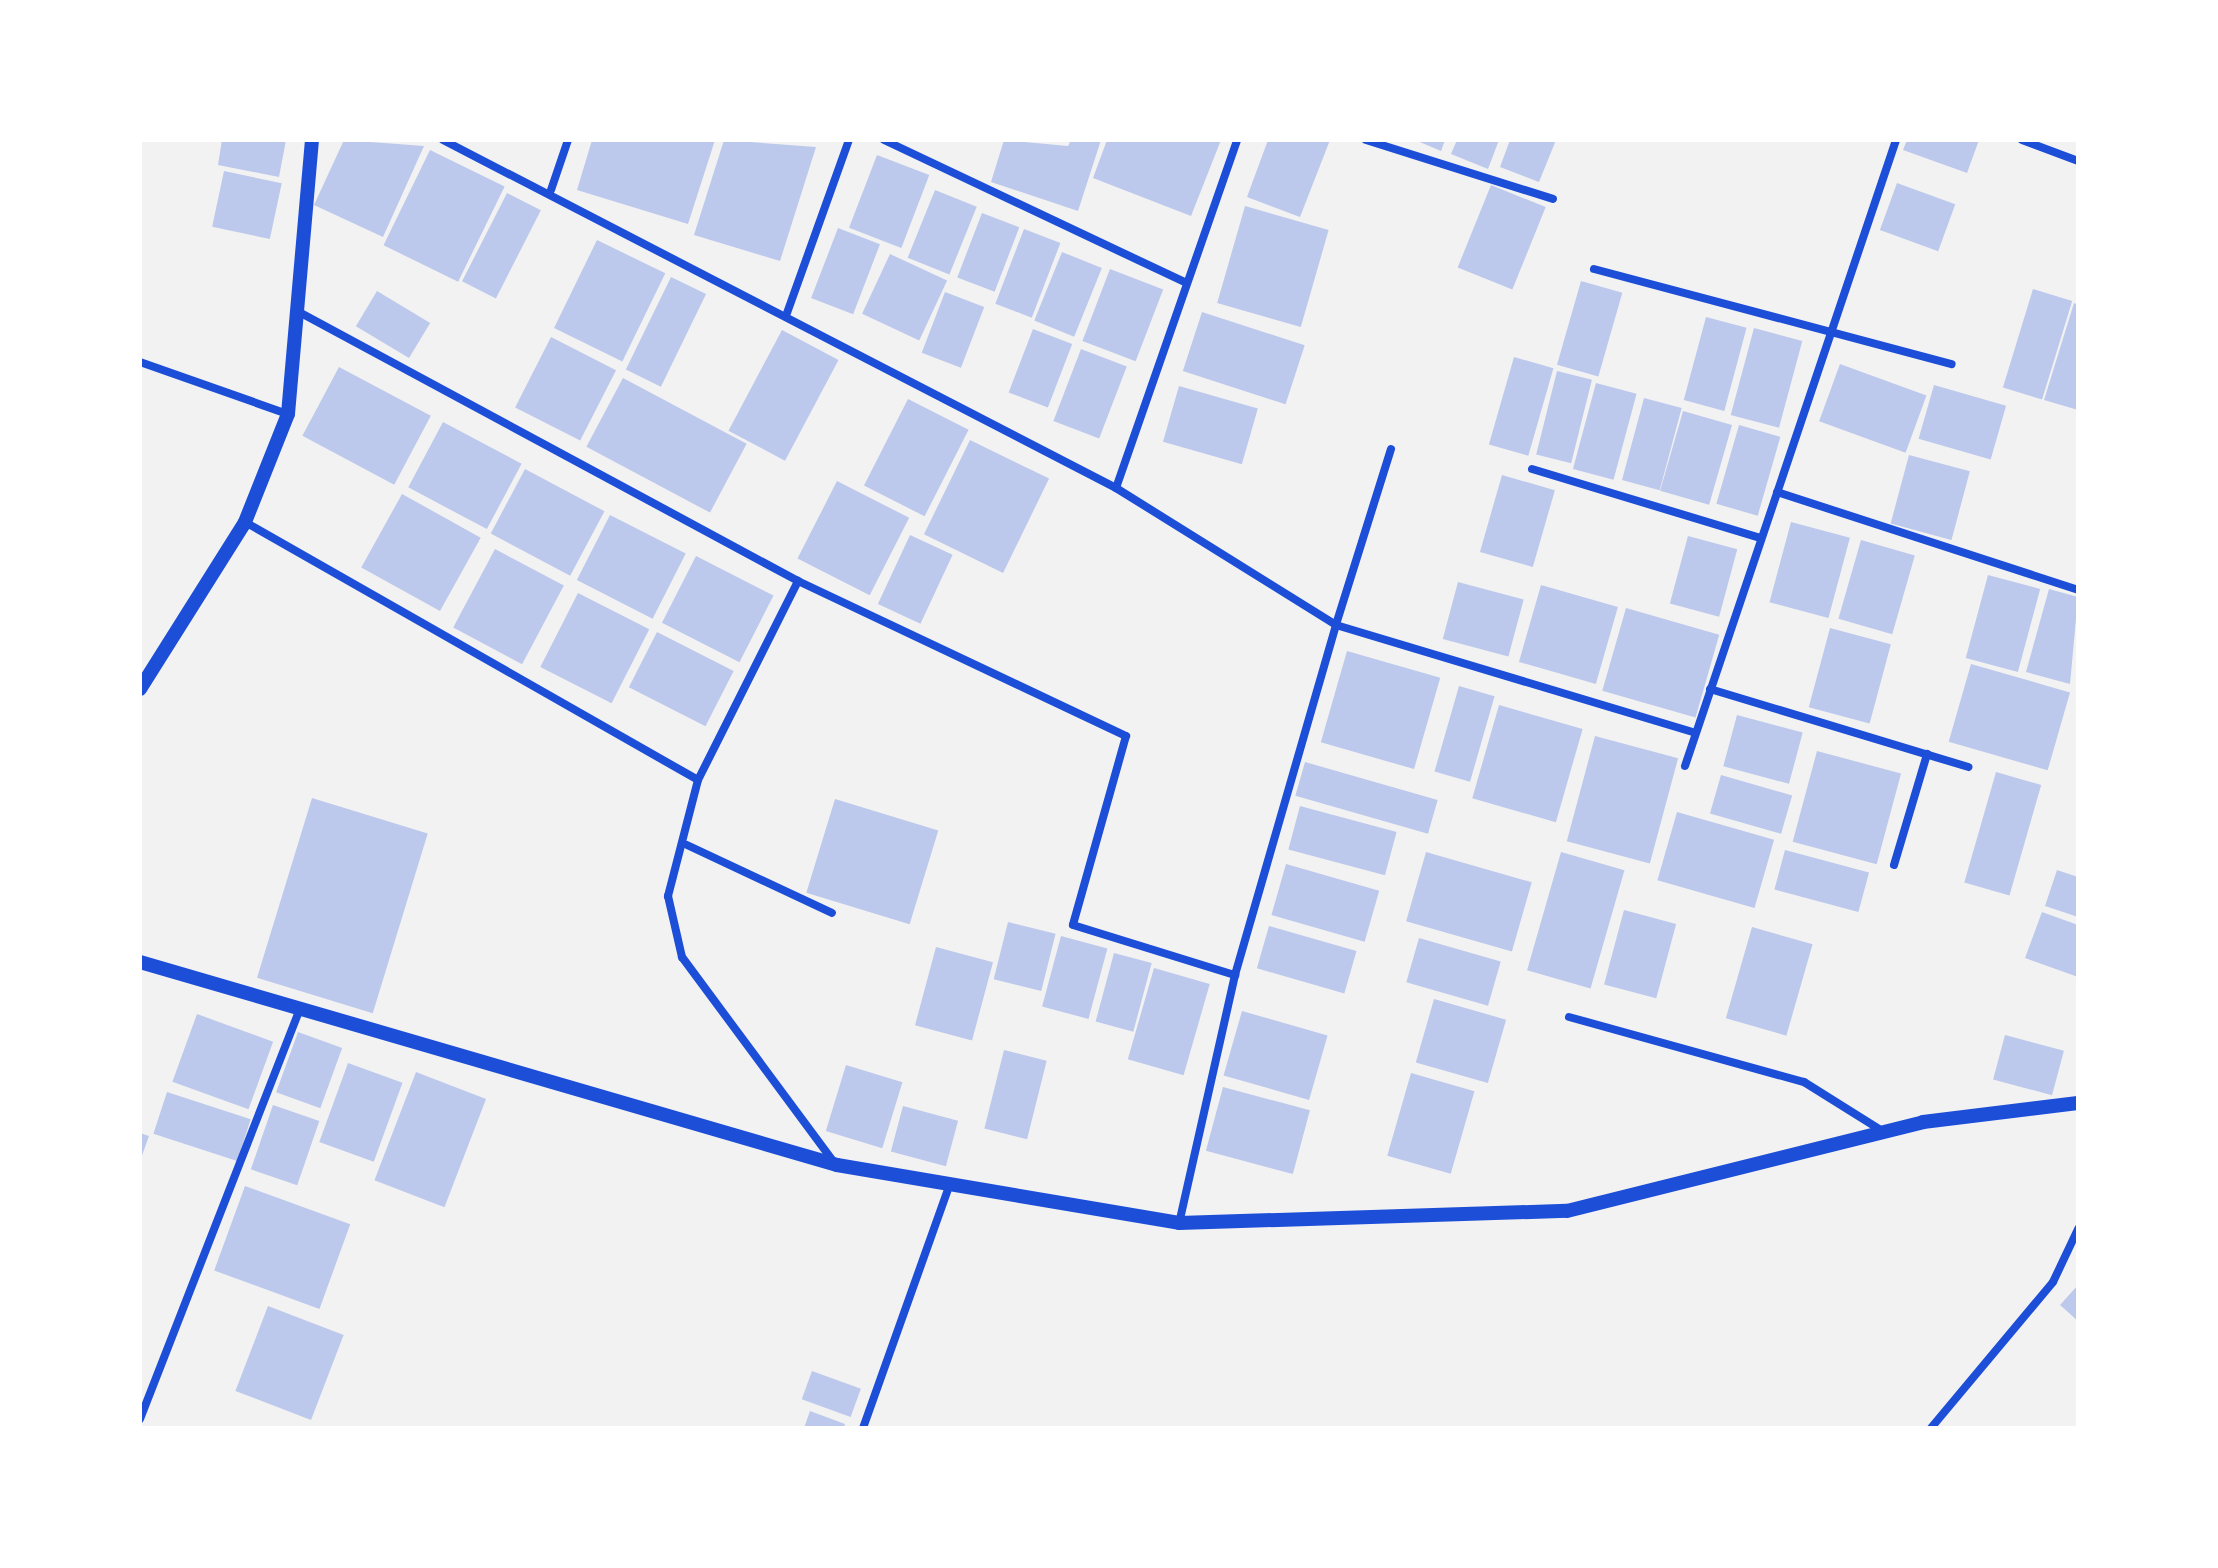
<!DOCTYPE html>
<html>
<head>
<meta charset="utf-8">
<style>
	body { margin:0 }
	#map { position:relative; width:2218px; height:1568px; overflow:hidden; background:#f2f2f2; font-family:Manrope,sans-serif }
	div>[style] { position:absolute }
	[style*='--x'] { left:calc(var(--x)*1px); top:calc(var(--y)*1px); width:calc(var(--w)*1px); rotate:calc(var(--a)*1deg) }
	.building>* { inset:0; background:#bdc9ec; transform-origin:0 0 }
	.minor>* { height:8px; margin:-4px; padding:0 4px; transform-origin:4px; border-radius:4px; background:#1d4ed8 }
	.tertiary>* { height:14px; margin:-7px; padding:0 7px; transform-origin:7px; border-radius:7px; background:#1d4ed8 }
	span { translate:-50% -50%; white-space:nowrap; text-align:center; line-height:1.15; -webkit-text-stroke:6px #fff; paint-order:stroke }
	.frame { position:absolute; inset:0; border:142px solid #fff; pointer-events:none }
</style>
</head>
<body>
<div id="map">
	<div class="building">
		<i style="clip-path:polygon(222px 140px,286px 140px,279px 177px,218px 165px)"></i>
		<i style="clip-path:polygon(344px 140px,424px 146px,383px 237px,314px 205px)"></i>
		<i style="clip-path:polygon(592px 140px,715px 140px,688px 224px,577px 190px)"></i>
		<i style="clip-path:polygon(724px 140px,816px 147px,780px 261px,694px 235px)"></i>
		<i style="clip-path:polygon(1004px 140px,1068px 146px,1071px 140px,1101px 140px,1078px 211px,991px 182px)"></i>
		<i style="clip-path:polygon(1107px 140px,1221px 140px,1191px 216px,1093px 178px)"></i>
		<i style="clip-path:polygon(1268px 140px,1330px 140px,1300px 217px,1247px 197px)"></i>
		<i style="clip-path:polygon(1415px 140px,1445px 140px,1441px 151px)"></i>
		<i style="clip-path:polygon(1457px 140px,1499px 140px,1488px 169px,1451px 154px)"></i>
		<i style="clip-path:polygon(1510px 140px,1556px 140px,1539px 182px,1500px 167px)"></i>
		<i style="clip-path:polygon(1907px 140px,1979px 140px,1967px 173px,1903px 150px)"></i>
		<i style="left:430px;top:150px;width:83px;height:106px;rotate:26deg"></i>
		<i style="left:877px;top:155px;width:56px;height:78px;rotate:21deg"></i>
		<i style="left:224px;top:171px;width:59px;height:57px;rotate:12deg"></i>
		<i style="left:1897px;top:183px;width:62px;height:50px;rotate:20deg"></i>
		<i style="left:1491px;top:185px;width:59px;height:89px;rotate:22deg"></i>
		<i style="left:935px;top:190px;width:45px;height:73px;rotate:22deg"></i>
		<i style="left:507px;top:193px;width:38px;height:99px;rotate:27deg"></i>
		<i style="left:1245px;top:206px;width:87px;height:101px;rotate:16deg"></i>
		<i style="left:982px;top:213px;width:40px;height:69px;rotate:21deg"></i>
		<i style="left:838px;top:228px;width:45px;height:75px;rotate:21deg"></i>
		<i style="left:1024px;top:229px;width:39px;height:80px;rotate:21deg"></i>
		<i style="left:597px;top:240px;width:76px;height:98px;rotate:26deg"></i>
		<i style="left:1062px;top:252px;width:43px;height:74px;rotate:22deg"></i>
		<i style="left:890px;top:254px;width:63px;height:66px;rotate:25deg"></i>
		<i style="left:1110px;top:269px;width:57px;height:77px;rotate:21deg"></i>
		<i style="left:671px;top:277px;width:39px;height:103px;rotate:26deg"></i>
		<i style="left:1581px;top:281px;width:43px;height:87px;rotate:16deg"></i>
		<i style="left:2033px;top:289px;width:41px;height:103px;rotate:17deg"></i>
		<i style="left:377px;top:291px;width:62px;height:41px;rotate:31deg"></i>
		<i style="left:945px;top:292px;width:42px;height:65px;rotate:21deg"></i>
		<i style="clip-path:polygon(2074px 303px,2078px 305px,2078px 410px,2044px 400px)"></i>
		<i style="left:1202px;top:312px;width:108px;height:62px;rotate:18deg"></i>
		<i style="left:1706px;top:317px;width:42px;height:86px;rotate:15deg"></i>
		<i style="left:1754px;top:328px;width:50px;height:90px;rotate:15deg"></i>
		<i style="left:1033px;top:329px;width:42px;height:68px;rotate:21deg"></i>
		<i style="left:782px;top:330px;width:64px;height:114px;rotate:28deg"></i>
		<i style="left:551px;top:337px;width:73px;height:79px;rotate:27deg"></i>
		<i style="left:1081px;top:349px;width:49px;height:77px;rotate:21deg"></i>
		<i style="left:1514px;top:357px;width:41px;height:91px;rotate:16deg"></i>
		<i style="left:1840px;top:364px;width:92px;height:61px;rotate:20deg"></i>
		<i style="left:339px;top:367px;width:104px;height:78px;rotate:28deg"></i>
		<i style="left:1557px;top:371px;width:36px;height:86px;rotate:14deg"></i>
		<i style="left:623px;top:378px;width:140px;height:78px;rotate:28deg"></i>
		<i style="left:1596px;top:383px;width:42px;height:89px;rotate:15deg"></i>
		<i style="left:1934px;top:385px;width:75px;height:56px;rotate:16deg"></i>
		<i style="left:1179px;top:386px;width:82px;height:58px;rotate:16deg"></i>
		<i style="left:1644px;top:398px;width:39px;height:85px;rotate:15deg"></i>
		<i style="left:908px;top:399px;width:68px;height:97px;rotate:27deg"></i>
		<i style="left:1683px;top:411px;width:51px;height:83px;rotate:16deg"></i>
		<i style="left:443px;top:422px;width:89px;height:74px;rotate:28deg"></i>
		<i style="left:1739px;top:425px;width:43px;height:82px;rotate:16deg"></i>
		<i style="left:970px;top:440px;width:88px;height:105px;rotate:26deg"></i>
		<i style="left:1909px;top:455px;width:63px;height:71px;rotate:15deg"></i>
		<i style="left:525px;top:469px;width:90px;height:73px;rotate:28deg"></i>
		<i style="left:1502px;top:475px;width:55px;height:80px;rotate:16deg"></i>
		<i style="left:837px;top:481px;width:81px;height:87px;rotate:27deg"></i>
		<i style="left:402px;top:494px;width:90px;height:84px;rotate:29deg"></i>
		<i style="left:610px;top:515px;width:85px;height:73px;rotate:27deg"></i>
		<i style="left:1791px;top:522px;width:61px;height:83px;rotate:15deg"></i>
		<i style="left:910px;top:535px;width:47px;height:76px;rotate:25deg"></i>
		<i style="left:1688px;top:536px;width:51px;height:70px;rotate:15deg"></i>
		<i style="left:1861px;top:540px;width:56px;height:82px;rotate:16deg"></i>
		<i style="left:495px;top:549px;width:78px;height:89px;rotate:28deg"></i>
		<i style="left:696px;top:556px;width:87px;height:75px;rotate:27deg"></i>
		<i style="left:1988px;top:575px;width:54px;height:86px;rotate:15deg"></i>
		<i style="left:1458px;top:582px;width:68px;height:59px;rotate:15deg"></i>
		<i style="left:1541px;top:585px;width:80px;height:80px;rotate:16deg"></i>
		<i style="clip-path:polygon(2049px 589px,2078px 597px,2070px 684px,2026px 672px)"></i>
		<i style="left:578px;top:593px;width:80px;height:83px;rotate:27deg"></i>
		<i style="left:1626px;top:608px;width:97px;height:86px;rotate:16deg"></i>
		<i style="left:1830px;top:628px;width:63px;height:82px;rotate:15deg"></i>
		<i style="left:657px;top:632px;width:86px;height:62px;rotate:27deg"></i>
		<i style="left:1347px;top:651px;width:97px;height:95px;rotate:16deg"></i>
		<i style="left:1971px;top:664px;width:103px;height:81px;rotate:16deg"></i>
		<i style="left:1459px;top:686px;width:37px;height:89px;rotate:16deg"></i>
		<i style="left:1499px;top:705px;width:87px;height:97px;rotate:16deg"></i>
		<i style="left:1737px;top:715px;width:68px;height:53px;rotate:15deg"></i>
		<i style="left:1595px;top:736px;width:86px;height:109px;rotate:15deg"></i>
		<i style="left:1817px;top:751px;width:87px;height:94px;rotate:15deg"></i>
		<i style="left:1305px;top:762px;width:138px;height:35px;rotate:16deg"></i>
		<i style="left:1996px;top:772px;width:47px;height:115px;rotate:16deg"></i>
		<i style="left:1721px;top:775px;width:74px;height:40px;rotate:16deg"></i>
		<i style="left:312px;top:798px;width:121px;height:188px;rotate:17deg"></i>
		<i style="left:835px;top:799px;width:108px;height:98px;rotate:17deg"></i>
		<i style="left:1300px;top:806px;width:100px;height:45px;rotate:15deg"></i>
		<i style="left:1677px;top:812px;width:101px;height:71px;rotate:16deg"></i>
		<i style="left:1785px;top:850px;width:87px;height:41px;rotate:15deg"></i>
		<i style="left:1426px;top:852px;width:110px;height:72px;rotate:16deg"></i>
		<i style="left:1561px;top:852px;width:66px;height:123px;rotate:16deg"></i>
		<i style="left:1286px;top:864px;width:97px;height:53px;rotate:16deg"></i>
		<i style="clip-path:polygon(2057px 870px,2078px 877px,2078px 917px,2045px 906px)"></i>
		<i style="left:1624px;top:910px;width:54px;height:77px;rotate:15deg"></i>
		<i style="clip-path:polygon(2042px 912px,2078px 925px,2078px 977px,2025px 958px)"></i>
		<i style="left:1008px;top:922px;width:49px;height:59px;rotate:14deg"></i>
		<i style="left:1269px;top:926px;width:91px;height:44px;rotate:16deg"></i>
		<i style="left:1752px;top:927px;width:63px;height:95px;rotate:16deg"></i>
		<i style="left:1061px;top:936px;width:48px;height:73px;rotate:15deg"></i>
		<i style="left:1419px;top:938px;width:85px;height:46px;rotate:16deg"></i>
		<i style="left:936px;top:947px;width:59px;height:81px;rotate:15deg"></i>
		<i style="left:1114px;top:953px;width:39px;height:71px;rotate:15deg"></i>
		<i style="left:1154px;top:968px;width:58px;height:95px;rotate:16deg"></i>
		<i style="left:1434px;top:999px;width:75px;height:66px;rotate:16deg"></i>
		<i style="left:1242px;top:1011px;width:89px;height:67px;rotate:16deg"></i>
		<i style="left:197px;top:1014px;width:81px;height:72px;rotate:20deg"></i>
		<i style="left:298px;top:1032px;width:47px;height:64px;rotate:20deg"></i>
		<i style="left:2005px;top:1035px;width:61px;height:46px;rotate:15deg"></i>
		<i style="left:1004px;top:1050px;width:44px;height:81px;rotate:14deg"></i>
		<i style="left:348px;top:1063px;width:58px;height:84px;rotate:20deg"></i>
		<i style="left:846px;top:1065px;width:59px;height:69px;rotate:17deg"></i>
		<i style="left:416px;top:1072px;width:75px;height:116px;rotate:21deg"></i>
		<i style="left:1411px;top:1073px;width:66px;height:86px;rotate:16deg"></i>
		<i style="left:1223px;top:1087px;width:90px;height:66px;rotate:15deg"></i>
		<i style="left:167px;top:1092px;width:88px;height:44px;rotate:18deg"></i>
		<i style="left:273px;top:1105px;width:49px;height:68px;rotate:19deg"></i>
		<i style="left:903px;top:1106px;width:57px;height:47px;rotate:15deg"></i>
		<i style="clip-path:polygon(140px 1133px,149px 1136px,140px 1161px)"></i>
		<i style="left:245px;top:1186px;width:112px;height:90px;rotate:20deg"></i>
		<i style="clip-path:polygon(2078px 1285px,2078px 1321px,2060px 1305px)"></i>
		<i style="left:268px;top:1306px;width:81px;height:91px;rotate:21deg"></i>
		<i style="left:812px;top:1371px;width:52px;height:30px;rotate:20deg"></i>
		<i style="clip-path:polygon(810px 1411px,845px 1424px,844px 1428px,804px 1428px)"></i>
	</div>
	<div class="minor">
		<i style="--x:443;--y:140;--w:758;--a:27.34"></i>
		<i style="--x:1116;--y:488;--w:259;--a:31.9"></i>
		<i style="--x:1336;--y:625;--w:364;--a:106.1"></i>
		<i style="--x:1235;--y:975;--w:254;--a:102.7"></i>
		<i style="--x:884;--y:140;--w:334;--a:25.3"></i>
		<i style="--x:1366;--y:140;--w:196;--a:17.5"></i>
		<i style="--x:2022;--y:140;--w:60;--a:20.6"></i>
		<i style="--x:551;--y:190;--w:53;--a:-71.2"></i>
		<i style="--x:1594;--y:269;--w:370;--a:14.9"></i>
		<i style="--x:299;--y:312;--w:567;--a:28.33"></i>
		<i style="--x:798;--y:581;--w:363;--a:25.3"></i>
		<i style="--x:1126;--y:736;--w:196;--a:105.7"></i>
		<i style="--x:1073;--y:925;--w:170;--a:17.2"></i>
		<i style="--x:787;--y:313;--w:184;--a:-70.3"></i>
		<i style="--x:140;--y:362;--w:157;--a:19.4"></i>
		<i style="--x:1391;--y:449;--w:184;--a:107.4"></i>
		<i style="--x:1336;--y:625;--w:375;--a:16.7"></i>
		<i style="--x:1532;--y:469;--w:239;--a:16.8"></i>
		<i style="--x:1116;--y:488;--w:368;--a:-70.8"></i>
		<i style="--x:1777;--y:492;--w:317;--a:18"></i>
		<i style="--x:245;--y:522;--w:521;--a:29.66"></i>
		<i style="--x:698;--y:780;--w:120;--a:104.5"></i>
		<i style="--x:668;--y:896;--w:63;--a:77.1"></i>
		<i style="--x:682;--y:957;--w:259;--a:53.5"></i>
		<i style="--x:1710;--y:689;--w:270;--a:16.8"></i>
		<i style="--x:1685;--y:766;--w:661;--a:-71.37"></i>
		<i style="--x:698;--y:780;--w:223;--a:-63.3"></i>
		<i style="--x:687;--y:845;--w:160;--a:25.1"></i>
		<i style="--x:1894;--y:865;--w:116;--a:-73.4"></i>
		<i style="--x:1569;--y:1017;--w:244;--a:15.5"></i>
		<i style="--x:1804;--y:1082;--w:94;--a:32"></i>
		<i style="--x:140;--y:1419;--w:436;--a:-68.7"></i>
		<i style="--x:863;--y:1428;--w:259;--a:-70.4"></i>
		<i style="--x:1931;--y:1428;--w:190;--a:-50.1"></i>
		<i style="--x:2053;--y:1282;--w:59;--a:-64.7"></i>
	</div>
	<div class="tertiary">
		<i style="--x:140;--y:689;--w:197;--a:-57.8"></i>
		<i style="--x:245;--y:522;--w:116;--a:-68.3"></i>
		<i style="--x:288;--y:414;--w:275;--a:-85"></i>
		<i style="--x:140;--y:962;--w:726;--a:16.24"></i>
		<i style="--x:837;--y:1165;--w:347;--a:9.6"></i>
		<i style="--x:1179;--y:1223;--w:388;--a:-1.8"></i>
		<i style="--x:1567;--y:1211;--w:367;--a:-14"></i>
		<i style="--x:1923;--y:1122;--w:156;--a:-7"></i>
	</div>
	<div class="frame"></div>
</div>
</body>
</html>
